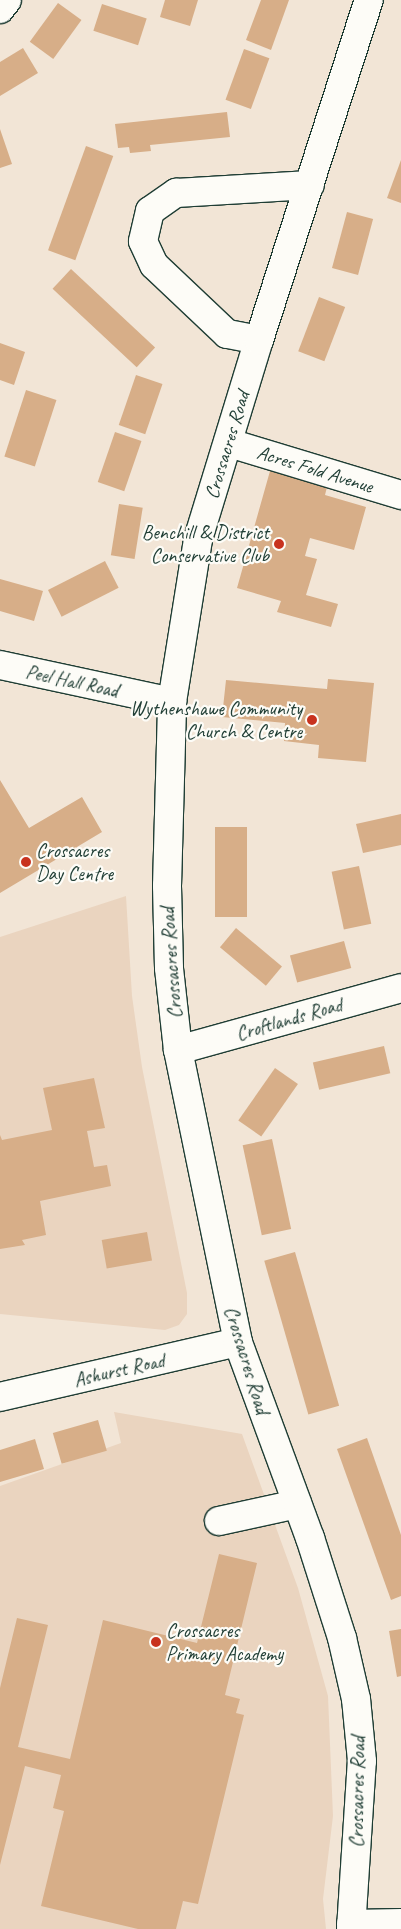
<!DOCTYPE html>
<html>
<head>
<meta charset="utf-8">
<style>
	body { margin:0 }
	#map { position:relative; width:401px; height:1929px; overflow:hidden; background:#f2e5d6; font-family:Caveat,sans-serif }
	div>[style] { position:absolute }
	[style*='--x'] { left:calc(var(--x)*1px); top:calc(var(--y)*1px); width:calc(var(--w)*1px); rotate:calc(var(--a)*1deg) }
	.built>* { inset:0; background:#ead4bf }
	.building>* { inset:0; background:#d7ae88; transform-origin:0 0 }
	.roads { filter:drop-shadow(1px 0 #1f3d34) drop-shadow(-1px 0 #1f3d34) drop-shadow(0 1px #1f3d34) drop-shadow(0 -1px #1f3d34) }
	.minor>* { height:28px; margin:-14px; padding:0 14px; transform-origin:14px; border-radius:14px; background:#fdfcf7 }
	.dots>* { width:14px; height:14px; translate:-50% -50%; box-sizing:border-box; border:2px solid #fdfcf7; border-radius:50% }
	span { translate:-50% -50%; white-space:nowrap; text-align:center; line-height:1.15; -webkit-text-stroke:4.5px #fdfcf7; paint-order:stroke }
	.street-label { font-size:20px; color:#1f3d34 }
	.poi-label { font-size:20px; color:#1f3d34 }
	.right { translate:-100% -50%; text-align:right }
	.left { translate:0 -50%; text-align:left }
</style>
</head>
<body>
<div id="map">
	<div class="built">
		<i style="clip-path:polygon(126px 896px,132px 996px,142px 1067px,187px 1293px,187px 1314px,179px 1325px,165px 1330px,0 1314px,0 937px)"></i>
		<i style="clip-path:polygon(114px 1412px,242px 1434px,298px 1588px,328px 1696px,333px 1816px,323px 1899px,326px 1929px,0 1929px,0 1486px,121px 1443px)"></i>
	</div>
	<div class="building">
		<i style="clip-path:polygon(165px 0,198px 0,190px 26px,160px 17px)"></i>
		<i style="clip-path:polygon(261px 0,289px 0,271px 50px,246px 40px)"></i>
		<i style="left:58px;top:3px;width:29px;height:48px;rotate:36deg"></i>
		<i style="left:102px;top:4px;width:47px;height:28px;rotate:18deg"></i>
		<i style="clip-path:polygon(23px 48px,38px 73px,0 96px,0 62px)"></i>
		<i style="left:244px;top:49px;width:27px;height:54px;rotate:20deg"></i>
		<i style="clip-path:polygon(227px 112px,230px 137px,150px 145px,151px 151px,130px 153px,129px 147px,118px 148px,115px 124px)"></i>
		<i style="clip-path:polygon(0 129px,12px 164px,0 168px)"></i>
		<i style="left:86px;top:146px;width:29px;height:111px;rotate:20deg"></i>
		<i style="clip-path:polygon(401px 160px,401px 203px,387px 198px)"></i>
		<i style="left:347px;top:212px;width:27px;height:58px;rotate:15deg"></i>
		<i style="left:71px;top:269px;width:115px;height:27px;rotate:43deg"></i>
		<i style="left:319px;top:297px;width:28px;height:58px;rotate:21deg"></i>
		<i style="clip-path:polygon(0 343px,25px 352px,14px 385px,0 380px)"></i>
		<i style="left:136px;top:375px;width:28px;height:53px;rotate:19deg"></i>
		<i style="left:26px;top:390px;width:32px;height:70px;rotate:18deg"></i>
		<i style="left:115px;top:432px;width:28px;height:53px;rotate:19deg"></i>
		<i style="clip-path:polygon(270px 471px,327px 487px,325px 495px,366px 507px,354px 550px,310px 538px,305px 556px,317px 559px,306px 595px,338px 604px,331px 627px,277px 612px,281px 601px,237px 588px)"></i>
		<i style="left:119px;top:504px;width:24px;height:52px;rotate:9deg"></i>
		<i style="left:105px;top:561px;width:30px;height:64px;rotate:63deg"></i>
		<i style="clip-path:polygon(0 579px,43px 591px,34px 621px,0 611px)"></i>
		<i style="clip-path:polygon(328px 679px,374px 683px,366px 762px,318px 758px,319px 745px,284px 741px,285px 723px,222px 717px,226px 680px,327px 689px)"></i>
		<i style="clip-path:polygon(0 780px,29px 828px,82px 797px,102px 832px,0 893px)"></i>
		<i style="clip-path:polygon(401px 814px,401px 845px,363px 853px,356px 824px)"></i>
		<i style="left:215px;top:827px;width:32px;height:90px"></i>
		<i style="left:359px;top:866px;width:59px;height:28px;rotate:78deg"></i>
		<i style="left:236px;top:928px;width:60px;height:25px;rotate:40deg"></i>
		<i style="left:344px;top:941px;width:28px;height:56px;rotate:75deg"></i>
		<i style="left:384px;top:1046px;width:28px;height:73px;rotate:77deg"></i>
		<i style="left:275px;top:1068px;width:28px;height:64px;rotate:35deg"></i>
		<i style="clip-path:polygon(94px 1078px,105px 1128px,87px 1131px,94px 1167px,107px 1165px,111px 1186px,40px 1201px,46px 1235px,22px 1240px,25px 1245px,0 1249px,0 1135px,2px 1140px,52px 1130px,43px 1088px)"></i>
		<i style="left:272px;top:1139px;width:92px;height:30px;rotate:78deg"></i>
		<i style="left:147px;top:1232px;width:29px;height:46px;rotate:80deg"></i>
		<i style="left:295px;top:1252px;width:160px;height:32px;rotate:74deg"></i>
		<i style="left:98px;top:1420px;width:32px;height:47px;rotate:74deg"></i>
		<i style="clip-path:polygon(367px 1438px,401px 1535px,401px 1596px,391px 1600px,337px 1449px)"></i>
		<i style="clip-path:polygon(35px 1439px,44px 1469px,0 1482px,0 1450px)"></i>
		<i style="clip-path:polygon(219px 1554px,257px 1563px,225px 1695px,240px 1699px,236px 1713px,244px 1715px,198px 1904px,183px 1901px,176px 1929px,138px 1929px,41px 1906px,64px 1811px,53px 1808px,61px 1775px,25px 1766px,0 1865px,0 1688px,17px 1618px,48px 1625px,18px 1747px,70px 1759px,103px 1620px,197px 1643px)"></i>
		<i style="clip-path:polygon(401px 1629px,401px 1676px,397px 1677px,389px 1631px)"></i>
	</div>
	<div class="roads">
		<div class="minor">
			<i style="--x:0;--y:9;--w:11;--a:-52"></i>
			<i style="--x:259;--y:340;--w:33;--a:-169"></i>
			<i style="--x:227;--y:334;--w:100;--a:-136.6"></i>
			<i style="--x:154;--y:265;--w:26;--a:-115"></i>
			<i style="--x:143;--y:241;--w:31;--a:-77"></i>
			<i style="--x:150;--y:211;--w:32;--a:-35"></i>
			<i style="--x:176;--y:193;--w:134;--a:-3.4"></i>
			<i style="--x:229;--y:443;--w:180;--a:16.8"></i>
			<i style="--x:0;--y:665;--w:176;--a:12.1"></i>
			<i style="--x:178;--y:1050;--w:231;--a:-15.5"></i>
			<i style="--x:0;--y:1397;--w:244;--a:-13"></i>
			<i style="--x:219;--y:1521;--w:80;--a:-12.3"></i>
			<i style="--x:351;--y:1924;--w:50;--a:-1.1"></i>
			<i style="--x:351;--y:1929;--w:168;--a:-86.3"></i>
			<i style="--x:362;--y:1761;--w:62;--a:-95.5"></i>
			<i style="--x:356;--y:1699;--w:63;--a:-102.9"></i>
			<i style="--x:342;--y:1638;--w:105;--a:-107.7"></i>
			<i style="--x:310;--y:1538;--w:209;--a:-110.2"></i>
			<i style="--x:238;--y:1342;--w:298;--a:-101.6"></i>
			<i style="--x:178;--y:1050;--w:82;--a:-96.3"></i>
			<i style="--x:169;--y:968;--w:82;--a:-91.4"></i>
			<i style="--x:167;--y:886;--w:184;--a:-88.4"></i>
			<i style="--x:172;--y:702;--w:165;--a:-80.9"></i>
			<i style="--x:198;--y:539;--w:208;--a:-73"></i>
			<i style="--x:259;--y:340;--w:357;--a:-72.1"></i>
		</div>
	</div>
	<div class="dots">
		<i style="left:279px;top:544px;background:#c8321e"></i>
		<i style="left:312px;top:720px;background:#c8321e"></i>
		<i style="left:26px;top:862px;background:#c8321e"></i>
		<i style="left:156px;top:1642px;background:#c8321e"></i>
	</div>
	<div class="street-label">
		<span style="left:227px;top:445px;rotate:-73deg">Crossacres Road</span>
		<span style="left:315px;top:469px;rotate:17deg">Acres Fold Avenue</span>
		<span style="left:72px;top:681px;rotate:12deg">Peel Hall Road</span>
		<span style="left:171px;top:963px;rotate:-94deg">Crossacres Road</span>
		<span style="left:289px;top:1019px;rotate:-16deg">Croftlands Road</span>
		<span style="left:247px;top:1360px;rotate:73deg">Crossacres Road</span>
		<span style="left:119px;top:1370px;rotate:-13deg">Ashurst Road</span>
		<span style="left:357px;top:1792px;rotate:-89deg">Crossacres Road</span>
	</div>
	<div class="poi-label">
		<span class="right" style="left:269px;top:544px">Benchill &amp; District<br>Conservative Club</span>
		<span class="right" style="left:302px;top:720px">Wythenshawe Community<br>Church &amp; Centre</span>
		<span class="left" style="left:36px;top:862px">Crossacres<br>Day Centre</span>
		<span class="left" style="left:166px;top:1642px">Crossacres<br>Primary Academy</span>
	</div>
</div>
</body>
</html>
